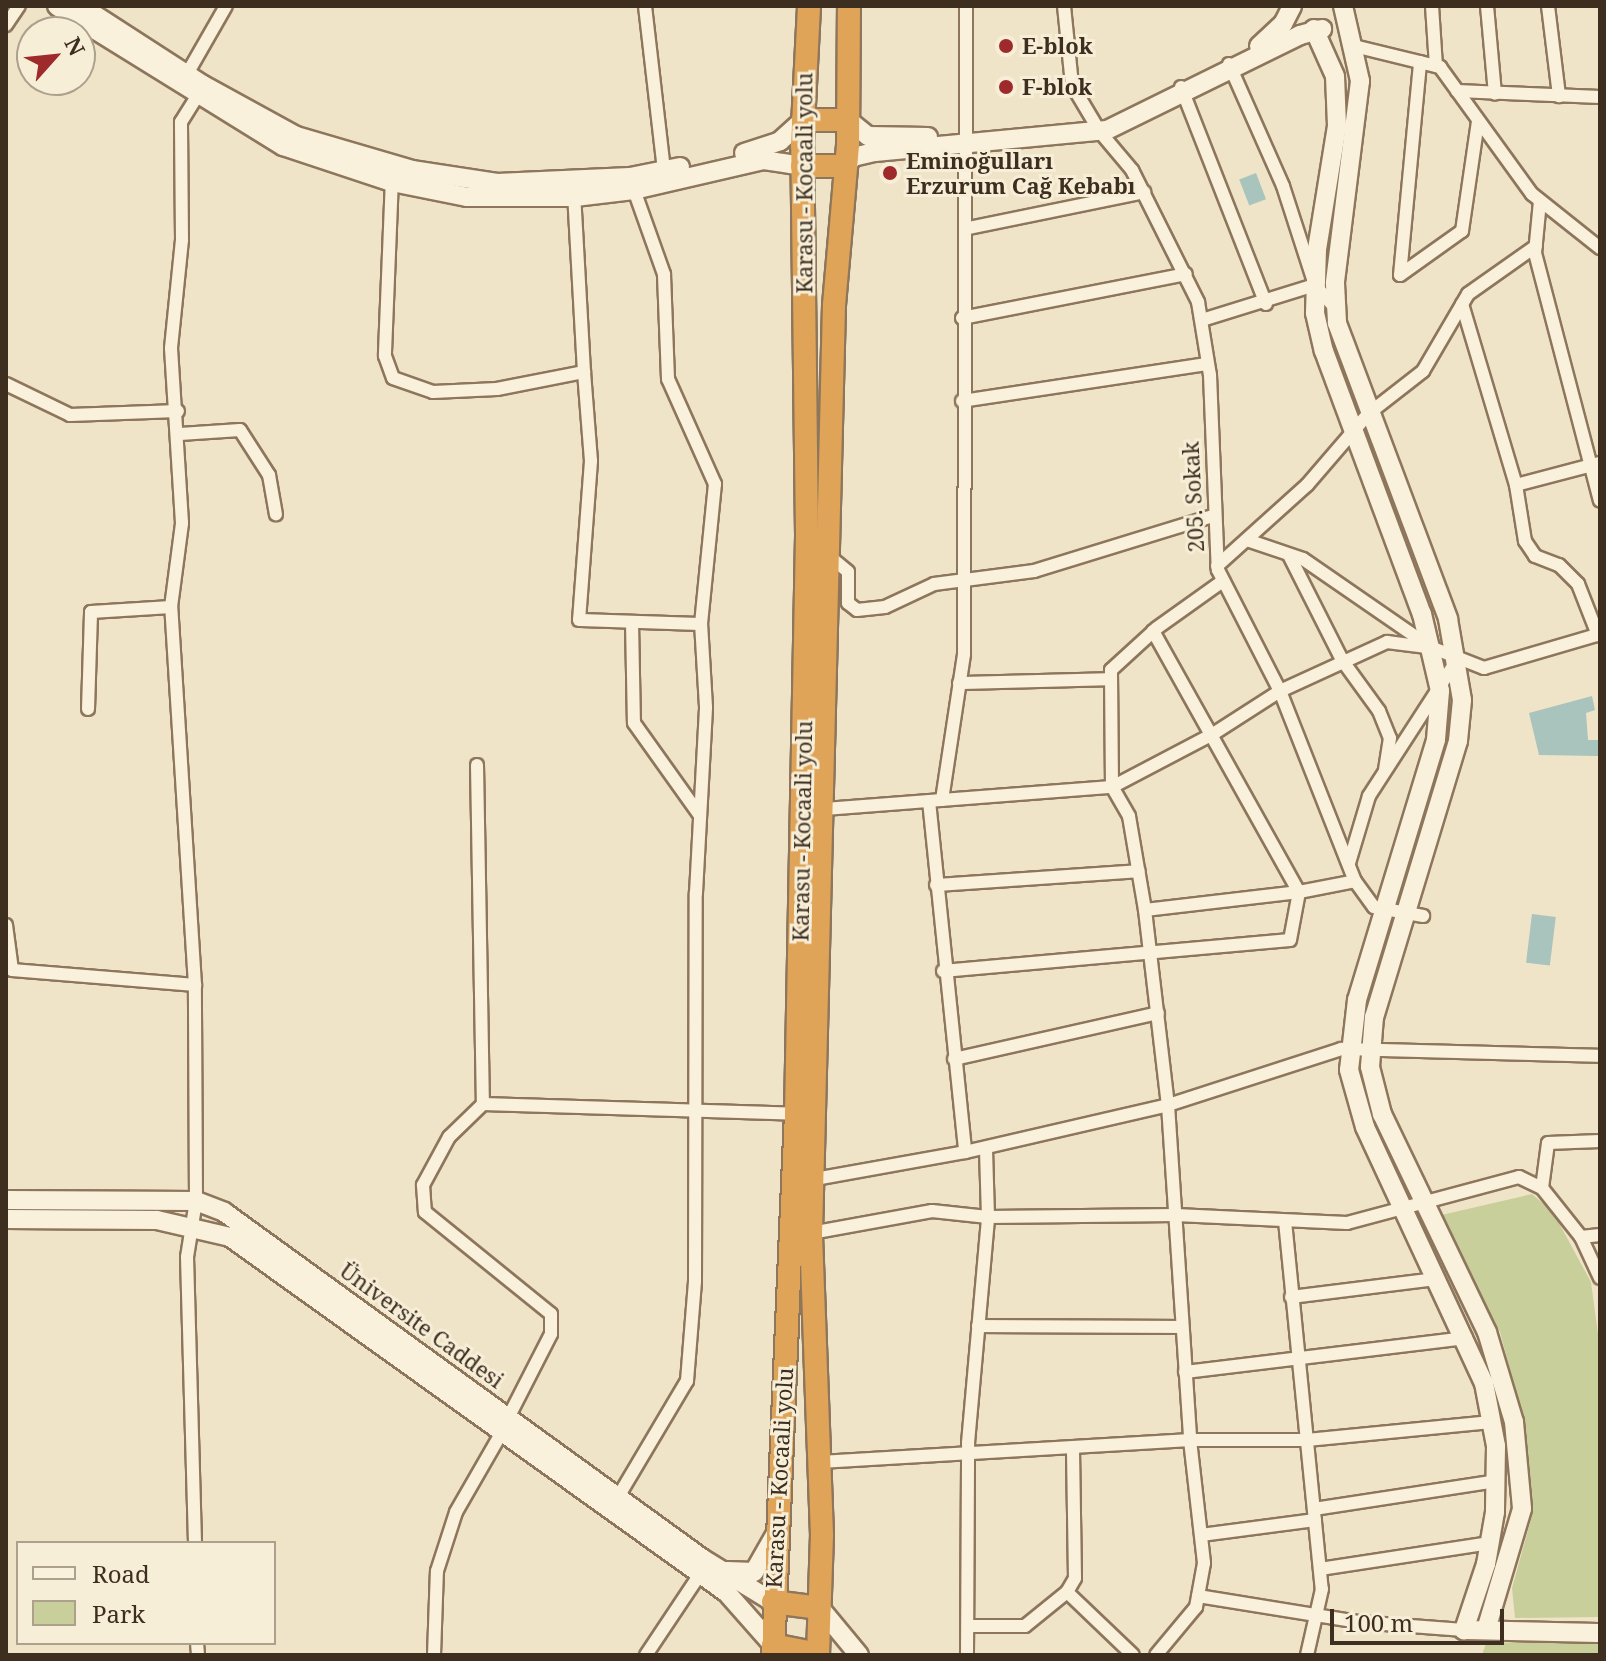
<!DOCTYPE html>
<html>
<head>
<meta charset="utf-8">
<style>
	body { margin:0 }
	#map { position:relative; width:1606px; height:1661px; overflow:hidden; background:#f0e4c8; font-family:"Noto Serif",serif }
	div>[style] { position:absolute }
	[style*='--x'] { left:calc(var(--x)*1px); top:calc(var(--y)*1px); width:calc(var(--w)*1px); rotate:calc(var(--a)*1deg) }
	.green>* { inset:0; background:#c9cf9b }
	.water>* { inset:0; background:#a9c4bc; transform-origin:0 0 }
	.roads { filter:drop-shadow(2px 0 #8d765c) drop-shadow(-2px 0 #8d765c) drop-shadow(0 2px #8d765c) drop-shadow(0 -2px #8d765c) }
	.street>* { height:12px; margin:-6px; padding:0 6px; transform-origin:6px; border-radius:6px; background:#faf1dc }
	.secondary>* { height:18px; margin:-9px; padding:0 9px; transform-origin:9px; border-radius:9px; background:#faf1dc }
	.highway>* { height:22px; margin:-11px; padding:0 11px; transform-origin:11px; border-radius:11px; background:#e0a458 }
	.dots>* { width:22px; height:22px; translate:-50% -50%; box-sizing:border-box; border:4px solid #f7eed8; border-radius:50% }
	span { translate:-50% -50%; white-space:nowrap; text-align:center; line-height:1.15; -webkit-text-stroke:6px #f7eed8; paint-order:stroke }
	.poi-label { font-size:22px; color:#3d2e20; font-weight:700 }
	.left { translate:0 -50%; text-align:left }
	.street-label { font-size:22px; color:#3d2e20 }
	.frame { position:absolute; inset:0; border:8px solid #3d2e20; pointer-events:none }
	.legend { position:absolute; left:16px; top:1541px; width:260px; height:104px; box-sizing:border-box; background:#f7eed8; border:2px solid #ada18e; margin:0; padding:10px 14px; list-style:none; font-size:24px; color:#3d2e20 }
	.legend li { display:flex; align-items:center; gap:16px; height:40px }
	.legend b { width:40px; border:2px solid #ada18e }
	.north { position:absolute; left:16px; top:16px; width:80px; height:80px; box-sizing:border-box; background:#f7eed8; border:2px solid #ada18e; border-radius:50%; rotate:63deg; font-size:22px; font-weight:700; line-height:32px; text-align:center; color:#3d2e20 }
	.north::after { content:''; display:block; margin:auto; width:28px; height:36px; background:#9e2a2b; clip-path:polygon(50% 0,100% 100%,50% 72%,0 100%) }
	.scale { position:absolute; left:1330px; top:1609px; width:174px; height:36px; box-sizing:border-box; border:4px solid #3d2e20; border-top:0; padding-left:10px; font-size:24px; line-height:28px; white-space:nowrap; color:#3d2e20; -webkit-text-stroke:6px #f7eed8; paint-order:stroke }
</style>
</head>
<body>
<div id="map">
	<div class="green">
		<i style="clip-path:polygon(1532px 1194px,1553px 1212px,1591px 1282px,1600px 1349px,1600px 1617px,1515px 1618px,1512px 1588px,1530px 1523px,1521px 1412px,1500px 1332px,1437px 1216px)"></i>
		<i style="clip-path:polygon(1600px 1640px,1600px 1655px,1482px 1655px,1486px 1643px)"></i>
	</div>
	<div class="water">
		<i style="left:1256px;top:173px;width:28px;height:18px;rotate:69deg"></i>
		<i style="clip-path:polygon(1592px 696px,1595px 710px,1586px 713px,1588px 740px,1598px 740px,1598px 756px,1539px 755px,1529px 713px)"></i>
		<i style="left:1532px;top:914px;width:24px;height:49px;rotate:7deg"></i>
	</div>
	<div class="roads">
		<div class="street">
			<i style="--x:645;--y:6;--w:166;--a:83.4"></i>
			<i style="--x:1064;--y:6;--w:79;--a:84.2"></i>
			<i style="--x:1072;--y:85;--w:55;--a:59.2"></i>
			<i style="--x:1100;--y:132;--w:50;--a:49.9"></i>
			<i style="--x:1132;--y:170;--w:148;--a:63.4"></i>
			<i style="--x:1198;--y:302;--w:74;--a:80.7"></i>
			<i style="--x:1210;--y:375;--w:195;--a:87.7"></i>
			<i style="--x:1218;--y:570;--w:136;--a:62.9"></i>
			<i style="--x:1280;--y:691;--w:204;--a:68.5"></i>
			<i style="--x:1355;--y:881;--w:32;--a:54"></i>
			<i style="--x:1374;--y:907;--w:50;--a:10.4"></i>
			<i style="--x:1432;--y:6;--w:60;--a:86.2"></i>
			<i style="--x:1487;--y:6;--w:88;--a:84.8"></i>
			<i style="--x:1548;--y:6;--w:91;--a:83"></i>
			<i style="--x:6;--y:25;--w:23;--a:-56"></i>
			<i style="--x:1354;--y:46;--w:89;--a:13.7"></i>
			<i style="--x:1440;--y:67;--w:157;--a:54.1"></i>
			<i style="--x:1532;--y:194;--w:87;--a:38.5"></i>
			<i style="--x:1229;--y:64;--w:133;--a:66.1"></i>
			<i style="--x:1283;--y:186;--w:104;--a:72.1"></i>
			<i style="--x:1315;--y:285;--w:32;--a:49"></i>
			<i style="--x:187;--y:74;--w:78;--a:-60.2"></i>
			<i style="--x:1181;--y:87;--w:233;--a:68.6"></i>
			<i style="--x:1457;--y:91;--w:143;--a:2.4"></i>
			<i style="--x:392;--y:178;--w:178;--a:92.3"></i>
			<i style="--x:385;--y:356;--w:23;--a:70"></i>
			<i style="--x:393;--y:378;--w:42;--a:19.3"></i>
			<i style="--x:433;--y:392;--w:64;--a:-2.7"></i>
			<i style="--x:497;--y:389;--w:89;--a:-11.1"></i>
			<i style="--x:584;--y:372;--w:180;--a:-93.2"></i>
			<i style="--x:1540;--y:201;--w:52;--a:95.5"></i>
			<i style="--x:1535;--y:253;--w:256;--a:75.3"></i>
			<i style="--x:969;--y:228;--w:179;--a:-11.6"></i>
			<i style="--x:1400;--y:275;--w:214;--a:-84.6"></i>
			<i style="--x:1400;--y:275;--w:76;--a:-35.4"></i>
			<i style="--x:1462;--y:231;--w:111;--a:-81.7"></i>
			<i style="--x:1462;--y:304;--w:189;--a:73.4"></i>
			<i style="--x:1516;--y:485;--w:57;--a:80.9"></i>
			<i style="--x:1525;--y:541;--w:18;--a:56"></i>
			<i style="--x:1535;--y:556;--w:26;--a:21"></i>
			<i style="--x:1559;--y:565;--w:27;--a:45"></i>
			<i style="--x:1578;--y:584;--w:55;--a:68.6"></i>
			<i style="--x:962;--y:318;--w:228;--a:-11.1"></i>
			<i style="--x:1202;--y:320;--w:118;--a:-17.2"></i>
			<i style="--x:584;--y:372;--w:89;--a:85.5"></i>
			<i style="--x:591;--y:461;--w:159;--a:94.3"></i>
			<i style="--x:579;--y:620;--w:122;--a:1.9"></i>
			<i style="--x:6;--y:384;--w:71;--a:25.8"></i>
			<i style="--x:70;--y:415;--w:108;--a:-2.1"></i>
			<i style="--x:962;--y:401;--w:248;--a:-8.6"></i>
			<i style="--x:180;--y:434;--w:60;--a:-3.8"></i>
			<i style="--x:240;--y:430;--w:54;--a:57.2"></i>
			<i style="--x:269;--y:475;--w:40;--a:80"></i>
			<i style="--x:1516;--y:485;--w:87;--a:-14.7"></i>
			<i style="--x:1247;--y:540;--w:59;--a:18.7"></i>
			<i style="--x:1303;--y:559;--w:153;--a:34.6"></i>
			<i style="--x:828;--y:555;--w:26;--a:40"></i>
			<i style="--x:848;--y:572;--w:31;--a:90"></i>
			<i style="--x:848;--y:603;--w:11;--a:38"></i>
			<i style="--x:857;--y:610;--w:28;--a:-6"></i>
			<i style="--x:885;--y:607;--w:54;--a:-25.1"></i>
			<i style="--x:934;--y:584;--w:101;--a:-7.4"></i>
			<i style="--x:1034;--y:571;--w:187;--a:-17.1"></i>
			<i style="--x:1289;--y:555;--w:118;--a:63.2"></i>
			<i style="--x:1342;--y:660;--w:63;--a:54"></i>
			<i style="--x:1379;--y:711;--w:29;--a:68"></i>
			<i style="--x:1390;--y:738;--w:31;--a:99"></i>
			<i style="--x:1217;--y:566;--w:121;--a:-42"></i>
			<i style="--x:1307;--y:485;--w:94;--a:-49.3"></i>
			<i style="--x:1368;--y:414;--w:70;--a:-38"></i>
			<i style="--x:1423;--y:371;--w:89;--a:-59.7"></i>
			<i style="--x:1468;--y:294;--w:83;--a:-35.2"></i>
			<i style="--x:632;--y:622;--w:101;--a:88.9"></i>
			<i style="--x:634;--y:723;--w:112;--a:54.5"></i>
			<i style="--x:1153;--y:631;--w:299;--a:60.8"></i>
			<i style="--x:1299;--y:892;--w:155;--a:173.3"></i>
			<i style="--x:1145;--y:910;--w:95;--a:-99.7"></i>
			<i style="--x:1129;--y:816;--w:34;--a:-120"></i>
			<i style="--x:1112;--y:787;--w:117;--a:-90.5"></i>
			<i style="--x:1111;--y:670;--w:62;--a:-42.4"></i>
			<i style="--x:1157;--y:628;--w:81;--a:-35.5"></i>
			<i style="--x:959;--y:683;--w:151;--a:-1.5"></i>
			<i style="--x:88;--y:709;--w:97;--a:-88.2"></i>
			<i style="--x:91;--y:612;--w:80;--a:-3.6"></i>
			<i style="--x:477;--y:765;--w:339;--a:89"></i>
			<i style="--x:483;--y:1104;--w:313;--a:1.8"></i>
			<i style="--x:942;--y:800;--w:148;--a:-81.4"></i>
			<i style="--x:964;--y:654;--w:648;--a:-89.82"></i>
			<i style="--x:929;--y:801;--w:353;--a:84.1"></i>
			<i style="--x:965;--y:1152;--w:208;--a:-13"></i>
			<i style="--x:1168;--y:1105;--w:182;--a:-17.9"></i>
			<i style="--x:1341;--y:1049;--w:259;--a:1.5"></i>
			<i style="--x:824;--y:809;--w:289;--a:-4.4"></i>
			<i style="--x:1112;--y:787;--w:114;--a:-27.7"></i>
			<i style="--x:1213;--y:734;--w:80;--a:-32.7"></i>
			<i style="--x:1280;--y:691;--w:118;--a:-24.6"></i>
			<i style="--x:1387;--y:642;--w:46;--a:7.4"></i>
			<i style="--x:1433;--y:648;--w:55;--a:21.4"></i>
			<i style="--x:1484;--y:668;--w:121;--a:-16.3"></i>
			<i style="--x:1349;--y:863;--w:70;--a:-73.4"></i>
			<i style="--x:1369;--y:796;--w:158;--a:-57.1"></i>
			<i style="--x:936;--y:885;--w:203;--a:-3.9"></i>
			<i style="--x:1145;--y:910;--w:196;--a:83.3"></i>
			<i style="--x:1168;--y:1105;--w:336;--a:86.2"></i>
			<i style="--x:1190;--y:1440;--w:124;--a:83.5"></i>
			<i style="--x:1204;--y:1563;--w:45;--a:100.3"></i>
			<i style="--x:1196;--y:1607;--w:62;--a:129.8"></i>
			<i style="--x:6;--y:925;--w:45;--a:82.4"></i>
			<i style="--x:12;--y:970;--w:184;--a:4.7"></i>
			<i style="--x:943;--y:971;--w:348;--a:-5.1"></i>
			<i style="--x:1290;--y:940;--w:49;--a:-79.4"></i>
			<i style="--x:1299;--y:892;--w:57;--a:-11.1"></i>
			<i style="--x:954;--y:1059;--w:209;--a:-12.7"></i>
			<i style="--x:483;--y:1104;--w:47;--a:135.9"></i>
			<i style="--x:449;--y:1137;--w:55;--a:118.4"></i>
			<i style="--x:423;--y:1185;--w:27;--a:86"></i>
			<i style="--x:425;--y:1212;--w:162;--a:39"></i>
			<i style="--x:551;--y:1314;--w:20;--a:90"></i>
			<i style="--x:551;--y:1334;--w:94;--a:117.1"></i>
			<i style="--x:815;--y:1179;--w:152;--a:-10.2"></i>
			<i style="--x:1542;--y:1188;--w:45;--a:-82.4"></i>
			<i style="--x:1548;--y:1143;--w:52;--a:-2.2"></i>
			<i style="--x:1285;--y:1221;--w:370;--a:84.3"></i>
			<i style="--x:1322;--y:1589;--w:68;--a:102.8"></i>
			<i style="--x:811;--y:1233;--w:123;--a:-10.3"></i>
			<i style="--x:932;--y:1211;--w:56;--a:6.1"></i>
			<i style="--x:988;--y:1217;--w:68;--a:-91.7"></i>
			<i style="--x:1581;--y:1237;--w:19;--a:-6"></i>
			<i style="--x:1291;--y:1297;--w:146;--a:-7.1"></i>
			<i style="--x:978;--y:1326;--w:204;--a:0.3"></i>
			<i style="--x:1185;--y:1372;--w:283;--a:-6.9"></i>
			<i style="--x:820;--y:1462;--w:371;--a:-3.4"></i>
			<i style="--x:1190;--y:1440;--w:117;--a:0"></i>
			<i style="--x:1307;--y:1440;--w:185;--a:-5.6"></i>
			<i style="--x:618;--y:1497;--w:135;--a:-59.3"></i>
			<i style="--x:687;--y:1381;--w:100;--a:-85.4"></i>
			<i style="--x:695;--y:1281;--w:388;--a:-89.9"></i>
			<i style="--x:696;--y:893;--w:186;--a:-86.9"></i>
			<i style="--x:706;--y:707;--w:83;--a:-93.4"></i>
			<i style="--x:701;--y:624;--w:141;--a:-84.3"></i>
			<i style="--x:715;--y:484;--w:115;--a:-114.1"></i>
			<i style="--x:668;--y:379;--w:105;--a:-92.2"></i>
			<i style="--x:664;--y:274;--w:96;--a:-109.6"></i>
			<i style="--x:1314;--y:1509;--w:184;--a:-8.7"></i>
			<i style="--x:1201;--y:1535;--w:115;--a:-7.5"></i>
			<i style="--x:195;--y:1543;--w:286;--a:-91.6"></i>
			<i style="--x:187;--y:1257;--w:57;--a:-80.9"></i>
			<i style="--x:196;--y:1201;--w:216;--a:-90.3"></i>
			<i style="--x:195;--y:985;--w:379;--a:-93.6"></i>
			<i style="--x:171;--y:607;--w:85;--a:-82.5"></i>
			<i style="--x:182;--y:523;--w:175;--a:-93.6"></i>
			<i style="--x:171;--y:348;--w:109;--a:-84.2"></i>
			<i style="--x:182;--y:240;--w:118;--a:-90.5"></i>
			<i style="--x:181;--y:122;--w:40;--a:-58"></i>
			<i style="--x:1320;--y:1569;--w:172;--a:-8.7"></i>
			<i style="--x:1067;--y:1592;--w:91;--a:43.7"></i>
			<i style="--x:1198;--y:1596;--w:162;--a:9.2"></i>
			<i style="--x:1358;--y:1622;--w:106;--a:4.3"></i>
			<i style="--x:969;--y:1626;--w:56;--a:0"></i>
			<i style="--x:1025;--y:1626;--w:54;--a:-39"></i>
			<i style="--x:1067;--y:1592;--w:16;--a:-60"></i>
			<i style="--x:1075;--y:1578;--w:127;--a:-90.9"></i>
			<i style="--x:197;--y:1643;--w:12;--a:85"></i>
			<i style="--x:434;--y:1655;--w:84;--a:-88"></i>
			<i style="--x:437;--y:1571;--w:62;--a:-72.1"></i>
			<i style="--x:456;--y:1512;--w:92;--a:-60.1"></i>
			<i style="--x:646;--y:1655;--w:97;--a:-56.3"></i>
			<i style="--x:967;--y:1655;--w:212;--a:-89.7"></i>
			<i style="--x:968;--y:1443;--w:227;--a:-84.9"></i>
			<i style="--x:988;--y:1217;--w:188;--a:-0.6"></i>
			<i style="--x:1176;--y:1215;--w:171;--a:2.7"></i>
			<i style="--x:1347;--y:1223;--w:178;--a:-15"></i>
			<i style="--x:1519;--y:1177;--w:25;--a:26"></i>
			<i style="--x:1542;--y:1188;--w:63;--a:51.5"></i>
			<i style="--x:1581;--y:1237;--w:45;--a:65.1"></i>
		</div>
		<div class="secondary">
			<i style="--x:57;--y:6;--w:266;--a:31.8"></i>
			<i style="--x:283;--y:146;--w:115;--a:18.3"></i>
			<i style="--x:392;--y:182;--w:76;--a:11.3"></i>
			<i style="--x:467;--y:197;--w:108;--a:0"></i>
			<i style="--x:575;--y:197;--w:59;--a:-6.8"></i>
			<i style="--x:634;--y:190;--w:133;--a:-13"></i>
			<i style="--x:764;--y:160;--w:38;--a:9"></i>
			<i style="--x:81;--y:6;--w:145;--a:32.9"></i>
			<i style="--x:203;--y:85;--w:106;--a:28.7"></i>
			<i style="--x:296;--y:136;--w:121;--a:16.3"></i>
			<i style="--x:412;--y:170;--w:86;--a:8.7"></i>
			<i style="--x:497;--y:183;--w:133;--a:-2.6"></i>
			<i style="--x:630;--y:177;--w:51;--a:-11.3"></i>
			<i style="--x:1343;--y:6;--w:77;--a:77.2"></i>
			<i style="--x:1360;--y:81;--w:204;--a:97.1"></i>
			<i style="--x:1335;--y:283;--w:40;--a:87.1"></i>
			<i style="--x:1337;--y:323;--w:316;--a:69.4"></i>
			<i style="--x:1448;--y:619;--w:82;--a:80.2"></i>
			<i style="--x:1462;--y:700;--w:41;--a:95.6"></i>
			<i style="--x:1458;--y:741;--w:288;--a:106.9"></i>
			<i style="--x:1374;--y:1017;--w:50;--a:94.6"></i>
			<i style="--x:1370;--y:1067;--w:49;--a:75.7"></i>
			<i style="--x:1382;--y:1114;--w:242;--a:64.3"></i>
			<i style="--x:1487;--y:1332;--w:94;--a:73.3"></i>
			<i style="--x:1514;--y:1422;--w:87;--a:84.7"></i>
			<i style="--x:1522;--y:1509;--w:126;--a:106.6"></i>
			<i style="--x:1314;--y:29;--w:51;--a:65.9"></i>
			<i style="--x:1335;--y:76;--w:50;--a:87.7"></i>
			<i style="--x:1337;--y:126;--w:125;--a:99.2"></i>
			<i style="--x:1317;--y:249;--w:64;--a:91.8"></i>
			<i style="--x:1315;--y:313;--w:39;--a:77"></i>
			<i style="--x:1324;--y:351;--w:281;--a:69.6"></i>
			<i style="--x:1422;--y:614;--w:79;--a:76.8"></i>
			<i style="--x:1440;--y:691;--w:49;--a:94.7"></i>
			<i style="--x:1436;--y:740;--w:272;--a:106.9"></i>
			<i style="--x:1357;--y:1000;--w:70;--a:96.5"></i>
			<i style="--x:1349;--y:1070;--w:59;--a:74.3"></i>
			<i style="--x:1365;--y:1127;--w:282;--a:65.1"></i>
			<i style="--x:1484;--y:1383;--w:64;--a:79.2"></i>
			<i style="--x:1496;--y:1446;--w:66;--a:90.9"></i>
			<i style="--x:1495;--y:1512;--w:53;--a:99.8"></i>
			<i style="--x:1486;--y:1564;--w:70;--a:108.4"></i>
			<i style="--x:1464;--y:1630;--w:136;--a:1.3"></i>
			<i style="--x:1259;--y:46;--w:33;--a:-43"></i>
			<i style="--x:1283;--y:24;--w:20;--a:-63"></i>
			<i style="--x:848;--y:120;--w:26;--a:39"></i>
			<i style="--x:868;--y:136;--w:60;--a:1"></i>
			<i style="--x:744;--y:153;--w:38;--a:-18"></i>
			<i style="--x:780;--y:141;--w:31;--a:-42"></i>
			<i style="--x:846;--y:166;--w:11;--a:-52"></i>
			<i style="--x:853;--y:157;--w:23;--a:-13"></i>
			<i style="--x:875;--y:152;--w:233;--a:-5.4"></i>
			<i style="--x:1107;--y:130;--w:215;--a:-26.2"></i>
			<i style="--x:1300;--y:35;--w:23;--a:-15"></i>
			<i style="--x:6;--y:1200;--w:190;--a:0.3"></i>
			<i style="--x:196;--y:1201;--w:30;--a:21"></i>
			<i style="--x:224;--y:1212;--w:591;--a:35.92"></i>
			<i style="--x:703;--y:1559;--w:82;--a:31.6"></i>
			<i style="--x:6;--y:1219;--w:151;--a:0.4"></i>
			<i style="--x:157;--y:1220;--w:75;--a:13.1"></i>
			<i style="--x:230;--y:1237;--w:611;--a:35.61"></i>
			<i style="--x:727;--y:1593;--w:69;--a:48.5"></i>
			<i style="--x:727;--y:1571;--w:27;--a:2"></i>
			<i style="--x:754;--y:1572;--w:43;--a:-60.4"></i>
			<i style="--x:820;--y:1608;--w:61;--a:50.3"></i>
		</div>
		<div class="highway">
			<i style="--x:803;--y:120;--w:45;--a:0"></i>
			<i style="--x:802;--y:166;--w:44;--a:0"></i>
			<i style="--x:773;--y:1602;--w:47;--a:7.3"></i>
			<i style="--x:773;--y:1645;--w:46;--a:11.3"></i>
			<i style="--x:773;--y:1655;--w:541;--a:-87.57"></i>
			<i style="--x:796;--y:1114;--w:580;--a:-88.91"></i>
			<i style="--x:807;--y:534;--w:389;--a:-90.7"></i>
			<i style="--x:802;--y:145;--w:139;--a:-87.1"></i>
			<i style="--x:818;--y:1655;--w:120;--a:-88.1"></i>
			<i style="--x:822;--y:1535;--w:302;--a:-92.1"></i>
			<i style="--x:811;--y:1233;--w:928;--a:-88.58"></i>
			<i style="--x:834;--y:305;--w:161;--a:-85"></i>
			<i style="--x:848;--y:145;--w:139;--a:-89.6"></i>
		</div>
	</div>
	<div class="dots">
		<i style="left:1006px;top:46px;background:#9e2a2b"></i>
		<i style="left:1006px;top:87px;background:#9e2a2b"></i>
		<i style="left:890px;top:173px;background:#9e2a2b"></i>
	</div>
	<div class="poi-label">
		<span class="left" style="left:1022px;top:46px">E-blok</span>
		<span class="left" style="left:1022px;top:87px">F-blok</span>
		<span class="left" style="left:906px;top:173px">Eminoğulları<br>Erzurum Cağ Kebabı</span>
	</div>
	<div class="street-label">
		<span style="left:804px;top:183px;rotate:-90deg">Karasu - Kocaali yolu</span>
		<span style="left:1193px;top:497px;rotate:-93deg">205. Sokak</span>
		<span style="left:802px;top:831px;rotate:-89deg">Karasu - Kocaali yolu</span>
		<span style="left:422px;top:1325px;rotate:36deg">Üniversite Caddesi</span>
		<span style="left:779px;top:1478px;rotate:-87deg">Karasu - Kocaali yolu</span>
	</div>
	<div class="frame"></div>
	<ul class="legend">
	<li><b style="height:10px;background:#faf1dc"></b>Road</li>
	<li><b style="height:22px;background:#c9cf9b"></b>Park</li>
	</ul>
	<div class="north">N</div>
	<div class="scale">100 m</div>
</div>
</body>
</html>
